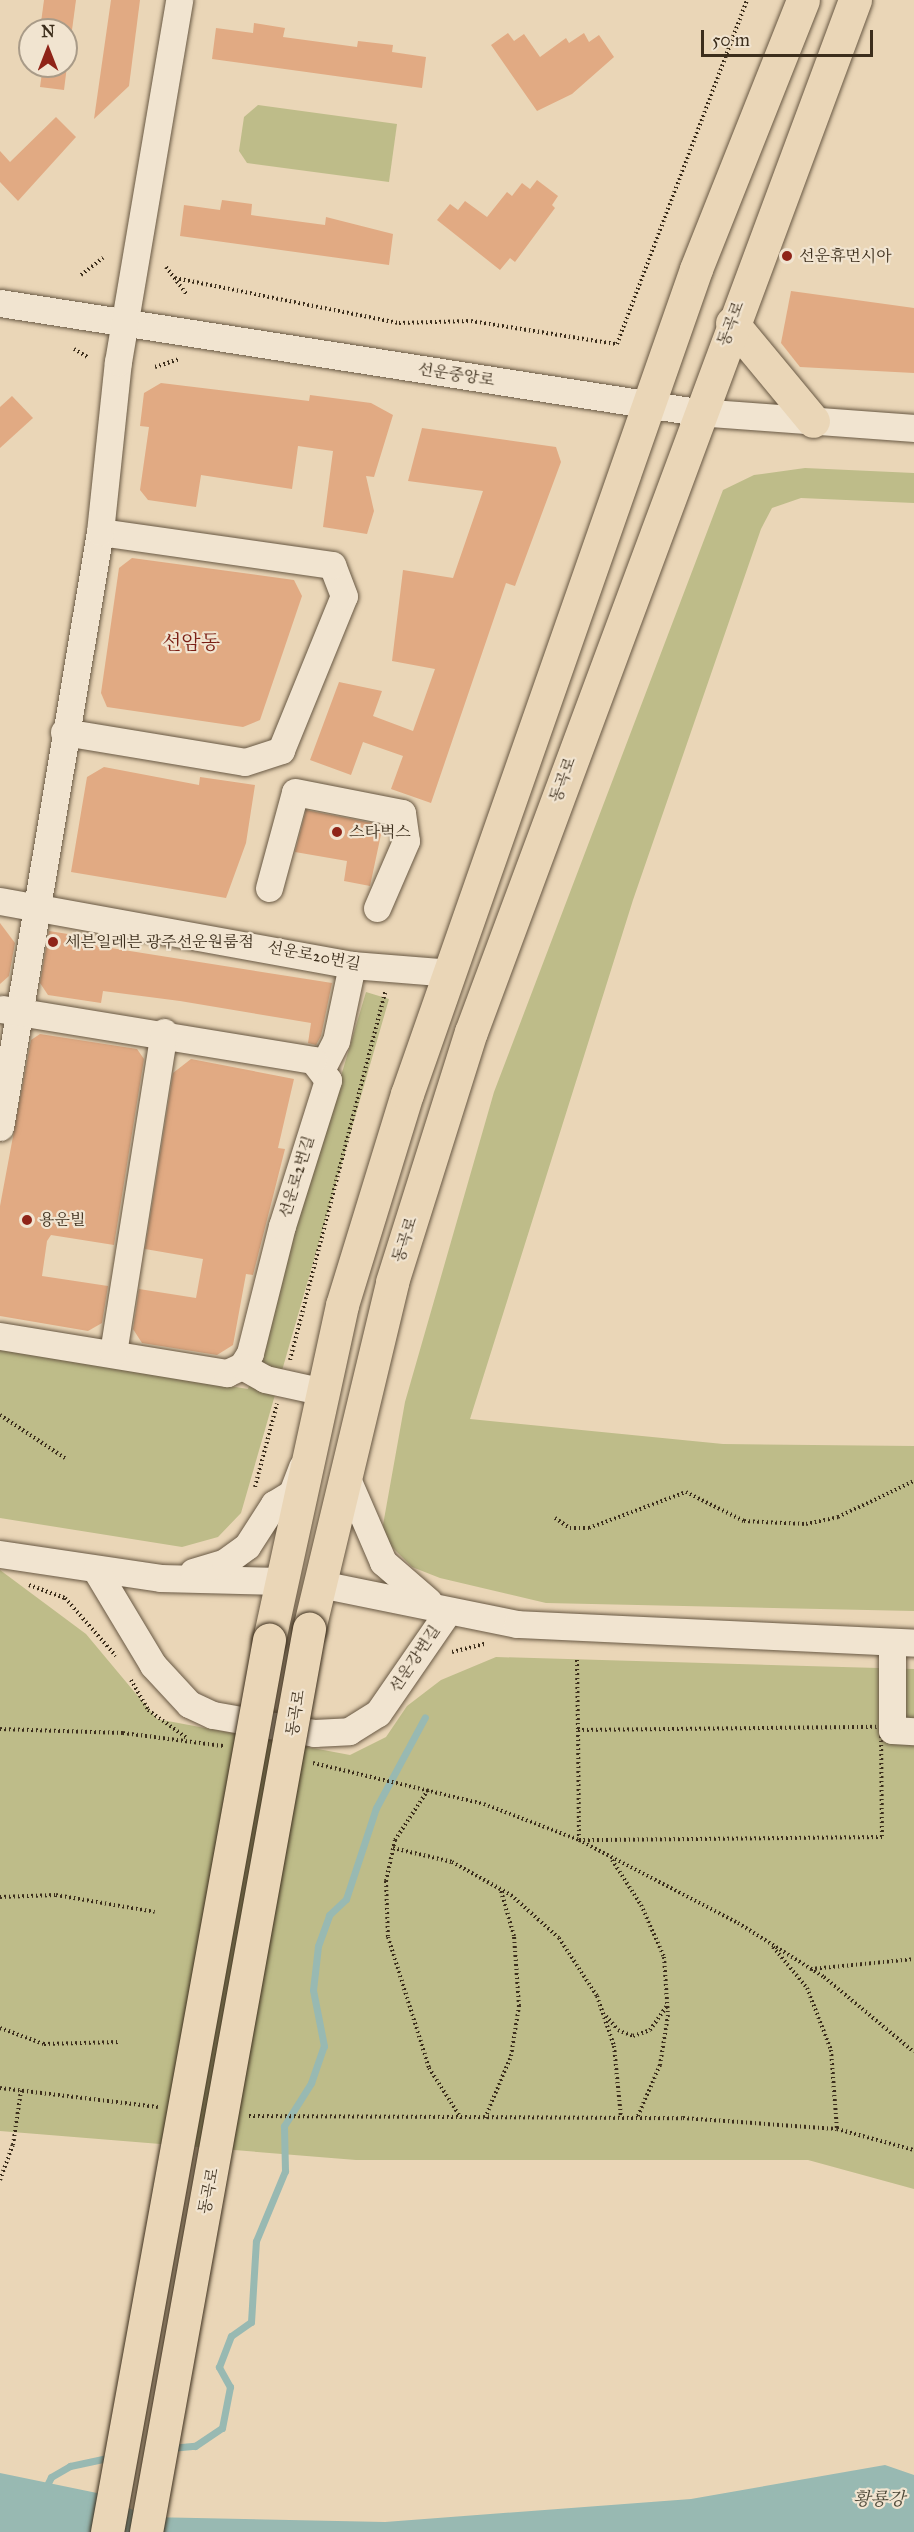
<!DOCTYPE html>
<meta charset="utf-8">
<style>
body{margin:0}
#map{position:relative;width:914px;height:2532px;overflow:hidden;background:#ead6b7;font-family:"IM FELL Great Primer","Noto Serif KR",serif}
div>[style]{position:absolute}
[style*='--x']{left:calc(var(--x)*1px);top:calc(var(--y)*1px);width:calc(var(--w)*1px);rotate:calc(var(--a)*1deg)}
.green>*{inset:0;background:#bebc89}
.water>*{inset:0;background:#98b9b2}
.stream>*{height:7px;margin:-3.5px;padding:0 3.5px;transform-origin:3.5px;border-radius:3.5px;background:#98b9b2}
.building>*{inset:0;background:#e1aa83}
.path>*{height:4px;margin-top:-2px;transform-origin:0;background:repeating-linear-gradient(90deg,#3c2e1c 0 1.5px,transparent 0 4.5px)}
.roads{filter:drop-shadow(0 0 2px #685843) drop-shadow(0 0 2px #685843)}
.minor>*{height:27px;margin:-13.5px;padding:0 13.5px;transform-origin:13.5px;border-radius:13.5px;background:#f1e4d0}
.major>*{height:33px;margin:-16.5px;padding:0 16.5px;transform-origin:16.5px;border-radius:16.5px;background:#ead6b7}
.bridges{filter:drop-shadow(0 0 2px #3c2e1c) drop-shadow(0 0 2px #3c2e1c)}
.major-bridge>*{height:33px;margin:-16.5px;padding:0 16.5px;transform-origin:16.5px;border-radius:16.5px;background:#ead6b7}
.dots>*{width:16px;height:16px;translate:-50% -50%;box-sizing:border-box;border:3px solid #f1e4d0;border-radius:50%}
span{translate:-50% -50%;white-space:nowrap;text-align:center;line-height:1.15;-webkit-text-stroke:4.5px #f1e4d0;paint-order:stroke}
.poi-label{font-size:16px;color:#3c2e1c}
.left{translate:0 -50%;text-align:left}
.street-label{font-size:16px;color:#3c2e1c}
.water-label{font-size:18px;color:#4e4a3a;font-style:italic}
.quarter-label{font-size:20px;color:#7a1f14}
.north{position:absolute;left:18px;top:18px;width:60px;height:60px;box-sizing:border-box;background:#f1e4d0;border:2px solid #a99b88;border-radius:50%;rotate:0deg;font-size:16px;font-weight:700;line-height:24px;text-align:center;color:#3c2e1c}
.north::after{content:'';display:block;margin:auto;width:21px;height:27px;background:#8f2418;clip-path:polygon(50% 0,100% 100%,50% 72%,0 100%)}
.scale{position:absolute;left:701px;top:30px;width:172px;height:27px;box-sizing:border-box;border:3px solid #3c2e1c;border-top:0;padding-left:8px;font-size:18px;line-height:21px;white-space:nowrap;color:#3c2e1c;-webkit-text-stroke:4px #f1e4d0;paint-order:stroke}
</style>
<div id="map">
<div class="green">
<div style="clip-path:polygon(258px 105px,397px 124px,389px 182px,247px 163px,239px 151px,244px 117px)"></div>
<div style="clip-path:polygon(805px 468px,914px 473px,914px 503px,801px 498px,772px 508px,761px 529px,633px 900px,470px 1419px,723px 1444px,914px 1446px,914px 1611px,546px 1603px,440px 1578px,412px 1567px,386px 1541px,383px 1525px,405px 1402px,494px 1092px,723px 490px,754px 475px)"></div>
<div style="clip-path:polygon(366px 992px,389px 999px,241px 1513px,218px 1537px,182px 1547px,0 1518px,0 1349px,248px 1389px)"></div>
<div style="clip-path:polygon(0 1570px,86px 1634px,157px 1719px,350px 1755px,386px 1737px,407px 1706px,441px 1680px,496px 1657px,914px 1669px,914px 2189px,808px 2160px,356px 2160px,0 2131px)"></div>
</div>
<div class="water">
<div style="clip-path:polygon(885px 2465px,914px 2475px,914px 2532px,0 2532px,0 2473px,97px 2493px,148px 2517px,385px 2522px,691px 2499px)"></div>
</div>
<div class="stream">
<div style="--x:170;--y:2448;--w:25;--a:-5"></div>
<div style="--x:195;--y:2446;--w:32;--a:-34"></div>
<div style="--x:222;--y:2428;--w:42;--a:-79"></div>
<div style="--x:230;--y:2387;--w:23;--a:-119"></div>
<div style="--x:219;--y:2367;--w:33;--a:-69"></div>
<div style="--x:231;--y:2336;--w:24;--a:-35"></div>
<div style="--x:251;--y:2322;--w:81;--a:-86.5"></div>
<div style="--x:256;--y:2241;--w:76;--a:-67.5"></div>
<div style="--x:285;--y:2171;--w:45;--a:-91.3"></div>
<div style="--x:284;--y:2126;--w:51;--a:-57.9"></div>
<div style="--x:311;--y:2083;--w:39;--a:-71"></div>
<div style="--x:324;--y:2046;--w:57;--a:-101.1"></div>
<div style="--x:313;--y:1990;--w:44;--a:-83.5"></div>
<div style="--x:318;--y:1946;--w:33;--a:-70"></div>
<div style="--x:329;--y:1915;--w:23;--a:-43"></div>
<div style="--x:346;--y:1899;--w:96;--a:-71.8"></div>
<div style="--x:376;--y:1808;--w:103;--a:-61.7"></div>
<div style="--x:46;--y:2487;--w:11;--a:-63"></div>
<div style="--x:51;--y:2477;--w:22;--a:-30"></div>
<div style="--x:70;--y:2466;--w:43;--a:-12.1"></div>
</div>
<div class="building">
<div style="clip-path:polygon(44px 0,76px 0,72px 30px,40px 30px)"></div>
<div style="clip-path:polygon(111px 0,140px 0,129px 86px,94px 119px)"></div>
<div style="clip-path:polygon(254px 23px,285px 28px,283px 37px,357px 47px,358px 41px,393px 45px,392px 52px,426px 57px,422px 88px,212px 59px,216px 28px,253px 33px)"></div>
<div style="clip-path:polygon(508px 33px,514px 41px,524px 34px,540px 57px,566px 38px,569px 43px,584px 33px,589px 42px,599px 35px,614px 57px,572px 94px,537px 111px,491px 45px)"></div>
<div style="clip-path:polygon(43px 66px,67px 66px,64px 90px,40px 87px)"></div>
<div style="clip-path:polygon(56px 117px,76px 137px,18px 201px,0 182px,0 151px,10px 162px)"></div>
<div style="clip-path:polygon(537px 180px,558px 196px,552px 205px,555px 208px,515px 262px,510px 258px,500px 270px,437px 220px,450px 204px,458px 210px,465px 201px,487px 217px,507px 192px,512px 196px,522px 183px,530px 189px)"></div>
<div style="clip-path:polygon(222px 200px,252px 204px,251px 215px,325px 225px,326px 217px,393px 234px,389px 265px,180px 236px,184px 205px,220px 210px)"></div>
<div style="clip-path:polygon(791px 291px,914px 308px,914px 373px,800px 367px,781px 343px)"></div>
<div style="clip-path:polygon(161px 383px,309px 401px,310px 395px,371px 403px,393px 415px,374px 477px,366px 476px,374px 511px,367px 534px,323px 527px,333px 451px,298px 446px,292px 489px,201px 475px,196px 507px,148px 500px,140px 490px,149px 427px,140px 426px,144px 393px)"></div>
<div style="clip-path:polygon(12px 396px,33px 418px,0 448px,0 407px)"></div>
<div style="clip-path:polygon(422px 428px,556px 447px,561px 462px,515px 586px,506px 583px,431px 803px,391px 789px,403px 756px,363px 742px,351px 775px,310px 760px,339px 682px,382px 691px,373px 716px,413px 731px,435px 669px,392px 661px,403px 570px,453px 578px,483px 491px,408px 481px)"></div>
<div style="clip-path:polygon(132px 558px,294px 580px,302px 596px,260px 720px,243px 727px,107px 707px,101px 693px,119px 568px)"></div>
<div style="clip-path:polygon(104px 767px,199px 785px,200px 777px,255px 785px,246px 843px,226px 898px,71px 872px,87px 777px)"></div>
<div style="clip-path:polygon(306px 810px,383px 825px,370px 886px,344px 881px,347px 861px,295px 852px)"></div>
<div style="clip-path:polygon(0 923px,15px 943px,9px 976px,0 984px)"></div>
<div style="clip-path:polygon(49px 931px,93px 938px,92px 945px,332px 983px,321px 1036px,316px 1045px,308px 1043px,311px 1023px,180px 1001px,103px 991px,101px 1003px,48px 995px,40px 983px)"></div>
<div style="clip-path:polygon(40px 1034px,137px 1049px,144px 1059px,114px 1245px,51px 1235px,47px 1241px,42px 1276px,108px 1286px,102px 1323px,88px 1331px,0 1316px,0 1206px,31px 1040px)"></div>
<div style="clip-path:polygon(191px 1059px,294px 1079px,278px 1148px,285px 1149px,253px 1275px,246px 1274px,233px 1345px,217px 1355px,142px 1343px,133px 1329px,139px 1289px,196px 1298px,203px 1259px,145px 1249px,173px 1073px)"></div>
</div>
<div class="path">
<div style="--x:166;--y:267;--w:34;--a:53"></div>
<div style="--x:81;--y:275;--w:28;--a:-38"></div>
<div style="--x:175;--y:278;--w:228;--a:11.4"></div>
<div style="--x:399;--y:323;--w:72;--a:-1.6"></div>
<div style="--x:471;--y:321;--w:148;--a:9"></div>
<div style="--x:617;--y:344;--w:368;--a:-69.3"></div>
<div style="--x:74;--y:349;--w:17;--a:31"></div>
<div style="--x:155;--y:367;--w:25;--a:-18"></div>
<div style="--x:290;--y:1360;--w:380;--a:-75.5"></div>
<div style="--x:0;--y:1415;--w:78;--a:33.5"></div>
<div style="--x:255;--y:1487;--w:86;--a:-75.2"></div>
<div style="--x:555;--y:1518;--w:18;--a:34"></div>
<div style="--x:570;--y:1528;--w:19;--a:0"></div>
<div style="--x:589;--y:1528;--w:103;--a:-20.4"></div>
<div style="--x:686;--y:1492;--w:65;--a:26.6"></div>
<div style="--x:744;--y:1521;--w:62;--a:2.8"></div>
<div style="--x:806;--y:1524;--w:33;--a:-12"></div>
<div style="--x:838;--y:1517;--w:84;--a:-25.3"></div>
<div style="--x:29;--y:1585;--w:38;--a:20"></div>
<div style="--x:65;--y:1598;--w:77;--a:48.7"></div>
<div style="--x:452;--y:1652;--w:34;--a:-14"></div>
<div style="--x:577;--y:1660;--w:70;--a:89.2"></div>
<div style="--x:131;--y:1680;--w:34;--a:60"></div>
<div style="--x:148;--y:1710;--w:48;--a:35.7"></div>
<div style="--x:881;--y:1727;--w:110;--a:89.5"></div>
<div style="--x:882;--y:1837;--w:303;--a:179.4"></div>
<div style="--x:579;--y:1840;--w:110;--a:-90.5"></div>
<div style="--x:578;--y:1730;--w:303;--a:-0.6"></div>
<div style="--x:0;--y:1729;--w:123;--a:1.9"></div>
<div style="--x:123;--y:1733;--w:101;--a:7.4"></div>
<div style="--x:313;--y:1763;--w:176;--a:13.5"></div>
<div style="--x:484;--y:1804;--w:102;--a:20.8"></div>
<div style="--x:579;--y:1840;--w:179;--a:27.6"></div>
<div style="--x:738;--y:1923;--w:102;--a:32.1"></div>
<div style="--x:824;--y:1977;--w:117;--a:39.8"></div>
<div style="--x:428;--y:1790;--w:60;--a:123.4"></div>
<div style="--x:395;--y:1840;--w:42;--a:102.4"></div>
<div style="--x:386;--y:1881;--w:56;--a:88"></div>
<div style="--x:388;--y:1937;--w:137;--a:72.6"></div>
<div style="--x:429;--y:2068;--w:59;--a:57.4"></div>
<div style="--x:393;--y:1848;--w:61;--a:13.3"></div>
<div style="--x:452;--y:1862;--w:68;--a:29.2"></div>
<div style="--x:511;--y:1895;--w:64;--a:41.9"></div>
<div style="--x:559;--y:1938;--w:69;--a:56.8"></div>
<div style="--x:597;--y:1996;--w:53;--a:71.2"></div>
<div style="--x:614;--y:2046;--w:72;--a:84.4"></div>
<div style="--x:612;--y:1860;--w:54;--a:57.2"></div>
<div style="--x:641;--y:1905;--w:57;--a:66.1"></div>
<div style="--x:664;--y:1957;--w:58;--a:86.1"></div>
<div style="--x:668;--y:2015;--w:51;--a:99.1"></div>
<div style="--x:660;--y:2065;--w:58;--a:113.5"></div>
<div style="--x:0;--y:1897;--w:56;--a:-2"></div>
<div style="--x:56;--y:1895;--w:100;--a:9.7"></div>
<div style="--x:773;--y:1947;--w:53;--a:50.3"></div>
<div style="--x:807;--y:1988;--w:66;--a:68.8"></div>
<div style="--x:831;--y:2050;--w:79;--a:85.7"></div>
<div style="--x:811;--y:1969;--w:103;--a:-5.5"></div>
<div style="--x:606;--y:2016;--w:18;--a:49"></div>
<div style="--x:618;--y:2030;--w:16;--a:22"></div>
<div style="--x:633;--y:2036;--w:18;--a:-19"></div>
<div style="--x:650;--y:2030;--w:29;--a:-55"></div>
<div style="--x:0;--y:2028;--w:47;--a:20"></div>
<div style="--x:44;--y:2044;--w:76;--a:-1.5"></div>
<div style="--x:0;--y:2088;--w:159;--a:6.9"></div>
<div style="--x:249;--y:2116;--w:434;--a:0.3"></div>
<div style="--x:683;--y:2118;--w:154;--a:4.1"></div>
<div style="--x:837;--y:2129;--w:80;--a:15.3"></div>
<div style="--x:485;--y:2118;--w:67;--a:-67.2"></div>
<div style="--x:511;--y:2056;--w:51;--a:-80.9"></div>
<div style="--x:519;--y:2006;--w:70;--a:-94.1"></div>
<div style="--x:514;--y:1936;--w:47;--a:-106.1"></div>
<div style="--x:0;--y:2180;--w:37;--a:-70"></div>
<div style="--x:13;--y:2145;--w:55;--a:-81.6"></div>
</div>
<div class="roads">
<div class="minor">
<div style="--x:0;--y:303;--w:705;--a:8.89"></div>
<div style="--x:697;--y:412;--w:218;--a:4.2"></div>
<div style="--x:64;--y:732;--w:183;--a:9.4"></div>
<div style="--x:245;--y:762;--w:38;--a:-18"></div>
<div style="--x:281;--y:750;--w:166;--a:-67.8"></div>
<div style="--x:344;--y:596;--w:33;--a:-111"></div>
<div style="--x:332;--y:565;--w:234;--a:-171.9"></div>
<div style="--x:269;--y:888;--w:99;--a:-74.8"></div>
<div style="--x:295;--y:792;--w:109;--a:11.1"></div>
<div style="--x:402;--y:813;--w:28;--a:82"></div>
<div style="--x:406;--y:841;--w:73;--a:113.4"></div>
<div style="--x:0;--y:901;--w:358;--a:10.3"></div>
<div style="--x:352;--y:965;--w:100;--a:4.6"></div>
<div style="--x:322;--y:1068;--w:30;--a:-63"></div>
<div style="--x:336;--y:1041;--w:78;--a:-78.1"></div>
<div style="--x:0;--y:1127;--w:603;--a:-80.46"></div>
<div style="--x:100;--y:532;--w:171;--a:-84"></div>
<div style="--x:118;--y:362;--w:367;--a:-80.4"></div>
<div style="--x:0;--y:1336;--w:230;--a:9.3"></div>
<div style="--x:227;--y:1373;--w:17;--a:-25"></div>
<div style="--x:242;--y:1366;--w:15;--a:-58"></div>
<div style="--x:250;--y:1353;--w:131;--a:-75.9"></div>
<div style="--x:282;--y:1226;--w:153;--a:-72.5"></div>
<div style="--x:328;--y:1080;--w:25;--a:-127"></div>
<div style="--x:313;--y:1060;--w:315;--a:-170.7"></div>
<div style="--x:113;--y:1353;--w:325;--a:-81"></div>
<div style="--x:242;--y:1366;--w:26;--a:29"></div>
<div style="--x:265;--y:1379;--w:60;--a:12.4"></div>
<div style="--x:345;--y:1474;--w:96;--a:66.6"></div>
<div style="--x:383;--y:1562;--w:60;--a:40.9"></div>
<div style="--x:0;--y:1554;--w:162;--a:8.5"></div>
<div style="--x:160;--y:1578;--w:120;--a:1.4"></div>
<div style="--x:96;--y:1570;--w:111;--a:59"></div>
<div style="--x:153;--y:1665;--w:53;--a:47.3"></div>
<div style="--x:189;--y:1704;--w:26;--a:25"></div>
<div style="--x:213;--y:1715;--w:103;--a:10.1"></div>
<div style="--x:314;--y:1733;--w:35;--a:-3"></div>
<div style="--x:349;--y:1731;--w:34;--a:-32"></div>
<div style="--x:378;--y:1713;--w:121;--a:-55.4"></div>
<div style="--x:193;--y:1572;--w:34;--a:-17"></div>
<div style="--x:225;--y:1562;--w:27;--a:-36"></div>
<div style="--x:247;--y:1546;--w:50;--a:-57.3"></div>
<div style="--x:274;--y:1504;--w:21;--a:-31"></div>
<div style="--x:292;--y:1493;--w:28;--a:-69"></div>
<div style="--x:320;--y:1584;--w:201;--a:11.5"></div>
<div style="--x:517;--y:1624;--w:397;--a:2.7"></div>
<div style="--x:892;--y:1643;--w:87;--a:90"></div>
<div style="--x:892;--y:1730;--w:22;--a:3"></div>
</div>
<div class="major">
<div style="--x:732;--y:323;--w:127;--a:50.4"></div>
<div style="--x:309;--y:1629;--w:357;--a:-76.5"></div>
<div style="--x:392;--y:1282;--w:262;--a:-72.5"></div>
<div style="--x:471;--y:1032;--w:1101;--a:-69.59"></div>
<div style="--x:269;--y:1640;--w:343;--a:-77.7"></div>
<div style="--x:342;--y:1305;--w:221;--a:-72.9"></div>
<div style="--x:407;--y:1094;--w:874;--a:-70.69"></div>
<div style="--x:696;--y:269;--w:289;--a:-68.3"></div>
</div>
</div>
<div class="bridges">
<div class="major-bridge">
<div style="--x:107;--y:2532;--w:907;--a:-79.71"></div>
<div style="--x:146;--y:2532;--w:918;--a:-79.77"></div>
</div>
</div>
<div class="dots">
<div style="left:787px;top:256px;background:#8f2418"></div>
<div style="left:337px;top:832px;background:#8f2418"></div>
<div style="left:53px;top:942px;background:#8f2418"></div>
<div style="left:27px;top:1220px;background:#8f2418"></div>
</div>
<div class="poi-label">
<span class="left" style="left:799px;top:256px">선운휴먼시아</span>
<span class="left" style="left:349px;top:832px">스타벅스</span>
<span class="left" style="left:65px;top:942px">세븐일레븐 광주선운원룸점</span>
<span class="left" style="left:39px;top:1220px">용운빌</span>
</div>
<div class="street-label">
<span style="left:731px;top:324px;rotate:-69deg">동곡로</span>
<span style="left:456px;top:375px;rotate:9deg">선운중앙로</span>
<span style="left:563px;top:780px;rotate:-70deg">동곡로</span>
<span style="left:314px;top:956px;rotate:11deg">선운로20번길</span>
<span style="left:297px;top:1177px;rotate:-73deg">선운로2번길</span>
<span style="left:405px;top:1240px;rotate:-72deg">동곡로</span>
<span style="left:415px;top:1659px;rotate:-56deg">선운강변길</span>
<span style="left:296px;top:1713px;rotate:-81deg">동곡로</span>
<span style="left:209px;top:2191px;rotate:-79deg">동곡로</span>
</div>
<div class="water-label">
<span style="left:879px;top:2499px">황룡강</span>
</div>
<div class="quarter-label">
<span style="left:191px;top:642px">선암동</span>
</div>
<div class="north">N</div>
<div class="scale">50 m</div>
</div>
